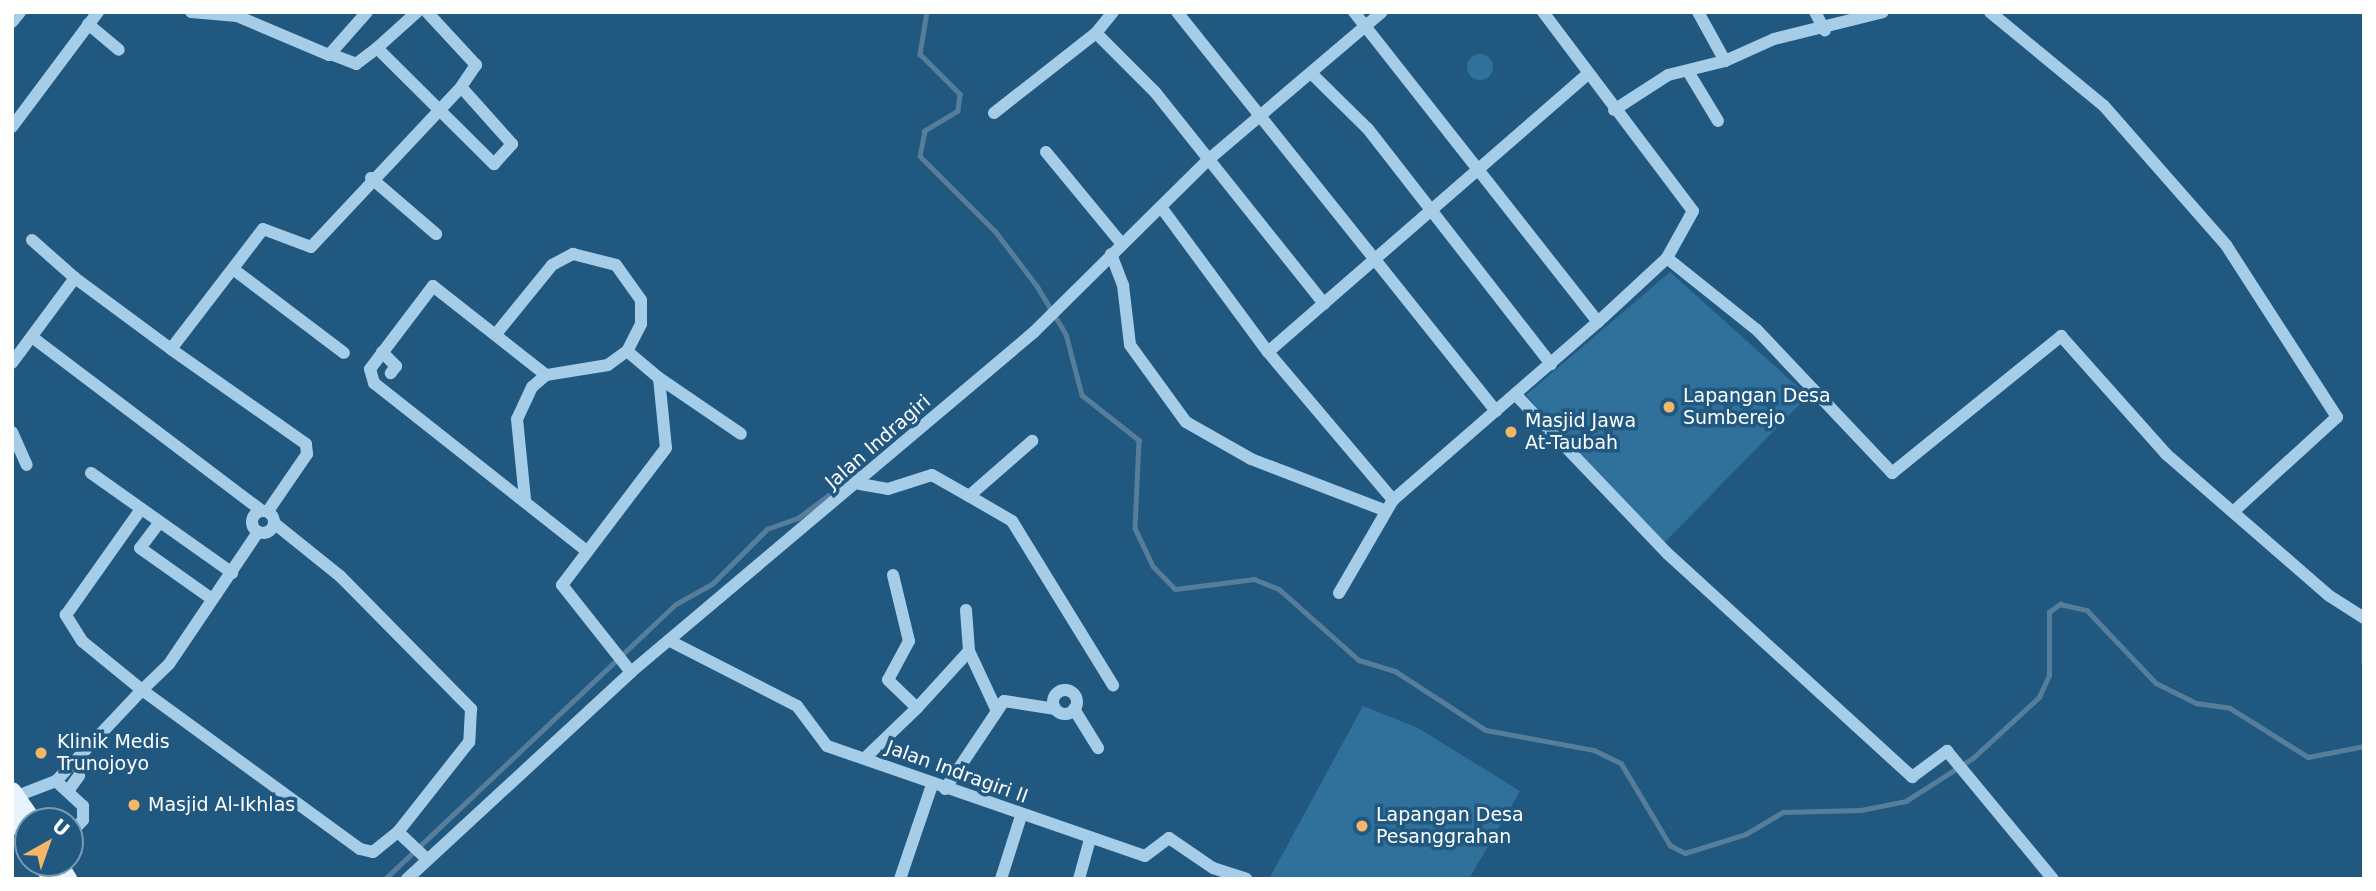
<!DOCTYPE html>
<style>
body{margin:0}
#map{position:relative;width:2376px;height:891px;overflow:hidden;background:#215880;font-family:"DejaVu Sans",sans-serif}
div>[style]{position:absolute}
[style*='--x']{left:calc(var(--x)*1px);top:calc(var(--y)*1px);width:calc(var(--w)*1px);rotate:calc(var(--a)*1deg)}
.green>*{inset:0;background:#30719c}
.round{border-radius:50%}
.stream>*{height:4.5px;margin:-2.25px;padding:0 2.25px;transform-origin:2.25px;border-radius:2.25px;background:#567e9a}
.minor>*{height:12px;margin:-6px;padding:0 6px;transform-origin:6px;border-radius:6px;background:#a6cde8}
.minor>.ring{margin:-6px;padding:0;box-sizing:content-box;background:none;border:12px solid #a6cde8;border-radius:50%}
.major>*{height:18px;margin:-9px;padding:0 9px;transform-origin:9px;border-radius:9px;background:#e8f4fd}
.dots>*{width:19px;height:19px;translate:-50% -50%;box-sizing:border-box;border:4px solid #215880;border-radius:50%}
span{translate:-50% -50%;white-space:nowrap;text-align:center;line-height:1.15;-webkit-text-stroke:7px #215880;paint-order:stroke}
.poi-label{font-size:19px;color:#fff}
.left{translate:0 -50%;text-align:left}
.street-label{font-size:19px;color:#fff}
.frame{position:absolute;inset:0;border:14px solid #fff;pointer-events:none}
.north{position:absolute;left:14px;top:807px;width:70px;height:70px;box-sizing:border-box;background:#215880;border:2px solid #7a9bb3;border-radius:50%;rotate:40deg;font-size:19px;font-weight:700;line-height:28px;text-align:center;color:#fff}
.north::after{content:'';display:block;margin:auto;width:24px;height:32px;background:#f5b767;clip-path:polygon(50% 0,100% 100%,50% 72%,0 100%)}
</style>
<div id="map">
<div class="green">
<div class="round" style="left:1467px;top:54px;width:26px;height:26px"></div>
<div style="clip-path:polygon(1670px 272px,1808px 396px,1663px 544px,1526px 395px)"></div>
<div style="clip-path:polygon(1363px 706px,1418px 728px,1520px 791px,1469px 879px,1269px 879px)"></div>
</div>
<div class="stream">
<div style="--x:927;--y:12;--w:43;--a:99.5"></div>
<div style="--x:920;--y:54;--w:57;--a:45"></div>
<div style="--x:960;--y:94;--w:17;--a:97"></div>
<div style="--x:958;--y:111;--w:39;--a:149"></div>
<div style="--x:925;--y:131;--w:25;--a:101"></div>
<div style="--x:920;--y:156;--w:107;--a:45"></div>
<div style="--x:996;--y:232;--w:68;--a:52.8"></div>
<div style="--x:1037;--y:286;--w:56;--a:58.9"></div>
<div style="--x:1066;--y:334;--w:63;--a:75.3"></div>
<div style="--x:1082;--y:395;--w:73;--a:38.3"></div>
<div style="--x:1139;--y:440;--w:88;--a:92.6"></div>
<div style="--x:1135;--y:528;--w:42;--a:64.7"></div>
<div style="--x:1153;--y:566;--w:32;--a:46"></div>
<div style="--x:1175;--y:589;--w:80;--a:-7.2"></div>
<div style="--x:1254;--y:579;--w:27;--a:22"></div>
<div style="--x:1279;--y:589;--w:107;--a:41.6"></div>
<div style="--x:1359;--y:660;--w:38;--a:17"></div>
<div style="--x:1395;--y:671;--w:108;--a:33"></div>
<div style="--x:1486;--y:730;--w:110;--a:10.5"></div>
<div style="--x:1594;--y:750;--w:30;--a:26"></div>
<div style="--x:1621;--y:763;--w:96;--a:59.1"></div>
<div style="--x:1670;--y:845;--w:17;--a:28"></div>
<div style="--x:1685;--y:853;--w:64;--a:-17.3"></div>
<div style="--x:1746;--y:834;--w:43;--a:-30.7"></div>
<div style="--x:1783;--y:812;--w:78;--a:-1.5"></div>
<div style="--x:1861;--y:810;--w:46;--a:-11.3"></div>
<div style="--x:1906;--y:801;--w:80;--a:-32.7"></div>
<div style="--x:1973;--y:758;--w:90;--a:-42.7"></div>
<div style="--x:2039;--y:697;--w:23;--a:-65"></div>
<div style="--x:2049;--y:676;--w:64;--a:-90"></div>
<div style="--x:2049;--y:612;--w:14;--a:-36"></div>
<div style="--x:2060;--y:604;--w:28;--a:13"></div>
<div style="--x:2087;--y:610;--w:100;--a:46.6"></div>
<div style="--x:2156;--y:683;--w:45;--a:26.6"></div>
<div style="--x:2196;--y:703;--w:34;--a:8"></div>
<div style="--x:2230;--y:708;--w:92;--a:32.1"></div>
<div style="--x:2308;--y:757;--w:57;--a:-11.1"></div>
<div style="--x:2364;--y:626;--w:36;--a:90"></div>
<div style="--x:385;--y:879;--w:400;--a:-43.4"></div>
<div style="--x:676;--y:604;--w:41;--a:-29.1"></div>
<div style="--x:712;--y:584;--w:78;--a:-45"></div>
<div style="--x:767;--y:529;--w:33;--a:-20"></div>
<div style="--x:798;--y:518;--w:75;--a:-36.9"></div>
</div>
<div class="minor">
<div style="--x:191;--y:12;--w:46;--a:5"></div>
<div style="--x:237;--y:16;--w:100;--a:23"></div>
<div style="--x:329;--y:55;--w:57;--a:-48.5"></div>
<div style="--x:417;--y:12;--w:54;--a:138"></div>
<div style="--x:377;--y:48;--w:165;--a:44.8"></div>
<div style="--x:494;--y:164;--w:27;--a:-48"></div>
<div style="--x:512;--y:144;--w:76;--a:-131.8"></div>
<div style="--x:461;--y:87;--w:27;--a:-56"></div>
<div style="--x:476;--y:65;--w:72;--a:-132.8"></div>
<div style="--x:1113;--y:12;--w:27;--a:129"></div>
<div style="--x:1096;--y:33;--w:83;--a:45"></div>
<div style="--x:1155;--y:92;--w:271;--a:51.4"></div>
<div style="--x:1177;--y:12;--w:511;--a:51.36"></div>
<div style="--x:1543;--y:12;--w:249;--a:53"></div>
<div style="--x:1693;--y:211;--w:54;--a:119"></div>
<div style="--x:1667;--y:258;--w:94;--a:137.2"></div>
<div style="--x:1815;--y:12;--w:21;--a:62"></div>
<div style="--x:1990;--y:12;--w:148;--a:39.5"></div>
<div style="--x:2104;--y:106;--w:185;--a:48.7"></div>
<div style="--x:2226;--y:245;--w:205;--a:57.2"></div>
<div style="--x:2337;--y:417;--w:141;--a:137.6"></div>
<div style="--x:12;--y:22;--w:13;--a:-51"></div>
<div style="--x:88;--y:24;--w:40;--a:40"></div>
<div style="--x:333;--y:55;--w:25;--a:21"></div>
<div style="--x:356;--y:64;--w:26;--a:-37"></div>
<div style="--x:1725;--y:61;--w:54;--a:-24.2"></div>
<div style="--x:1774;--y:39;--w:112;--a:-13.9"></div>
<div style="--x:1689;--y:73;--w:56;--a:58.9"></div>
<div style="--x:1312;--y:74;--w:78;--a:44.5"></div>
<div style="--x:1368;--y:129;--w:298;--a:52.1"></div>
<div style="--x:1614;--y:110;--w:64;--a:-32.9"></div>
<div style="--x:1668;--y:75;--w:59;--a:-13.8"></div>
<div style="--x:1725;--y:61;--w:56;--a:-118.9"></div>
<div style="--x:994;--y:113;--w:130;--a:-38.1"></div>
<div style="--x:12;--y:127;--w:144;--a:-53.2"></div>
<div style="--x:1046;--y:152;--w:118;--a:50.5"></div>
<div style="--x:371;--y:178;--w:86;--a:40.7"></div>
<div style="--x:1161;--y:207;--w:180;--a:53.6"></div>
<div style="--x:1268;--y:352;--w:194;--a:49.8"></div>
<div style="--x:32;--y:240;--w:57;--a:41.5"></div>
<div style="--x:1111;--y:254;--w:33;--a:69"></div>
<div style="--x:1123;--y:285;--w:60;--a:83.3"></div>
<div style="--x:1130;--y:345;--w:95;--a:54"></div>
<div style="--x:1186;--y:422;--w:75;--a:29.6"></div>
<div style="--x:1251;--y:459;--w:142;--a:21"></div>
<div style="--x:1667;--y:258;--w:115;--a:38.7"></div>
<div style="--x:1757;--y:330;--w:197;--a:46.6"></div>
<div style="--x:1892;--y:473;--w:218;--a:-39"></div>
<div style="--x:2061;--y:336;--w:158;--a:48.3"></div>
<div style="--x:2166;--y:454;--w:215;--a:41"></div>
<div style="--x:2328;--y:595;--w:43;--a:32.6"></div>
<div style="--x:233;--y:269;--w:139;--a:37.1"></div>
<div style="--x:496;--y:334;--w:89;--a:-50.9"></div>
<div style="--x:552;--y:265;--w:24;--a:-28"></div>
<div style="--x:573;--y:254;--w:44;--a:14.3"></div>
<div style="--x:616;--y:265;--w:43;--a:54.5"></div>
<div style="--x:641;--y:300;--w:24;--a:90"></div>
<div style="--x:641;--y:324;--w:30;--a:117"></div>
<div style="--x:627;--y:351;--w:24;--a:144"></div>
<div style="--x:608;--y:365;--w:63;--a:170.8"></div>
<div style="--x:546;--y:375;--w:18;--a:139"></div>
<div style="--x:532;--y:387;--w:35;--a:115"></div>
<div style="--x:517;--y:419;--w:80;--a:84.3"></div>
<div style="--x:32;--y:337;--w:287;--a:37.1"></div>
<div style="--x:627;--y:351;--w:42;--a:40.2"></div>
<div style="--x:659;--y:378;--w:70;--a:84.3"></div>
<div style="--x:666;--y:448;--w:172;--a:127.2"></div>
<div style="--x:562;--y:585;--w:111;--a:51.6"></div>
<div style="--x:382;--y:352;--w:20;--a:45"></div>
<div style="--x:396;--y:366;--w:9;--a:126"></div>
<div style="--x:1268;--y:352;--w:422;--a:-41"></div>
<div style="--x:12;--y:363;--w:106;--a:-53.5"></div>
<div style="--x:75;--y:278;--w:119;--a:36.5"></div>
<div style="--x:546;--y:375;--w:144;--a:-141.8"></div>
<div style="--x:433;--y:286;--w:104;--a:127.2"></div>
<div style="--x:370;--y:369;--w:15;--a:74"></div>
<div style="--x:374;--y:383;--w:268;--a:38.3"></div>
<div style="--x:659;--y:378;--w:99;--a:34.3"></div>
<div style="--x:1516;--y:395;--w:220;--a:46.3"></div>
<div style="--x:1668;--y:554;--w:331;--a:42.4"></div>
<div style="--x:1912;--y:777;--w:44;--a:-36.6"></div>
<div style="--x:1947;--y:751;--w:166;--a:50.4"></div>
<div style="--x:12;--y:432;--w:36;--a:66"></div>
<div style="--x:91;--y:473;--w:173;--a:35.3"></div>
<div style="--x:860;--y:484;--w:28;--a:10"></div>
<div style="--x:888;--y:489;--w:46;--a:-17.7"></div>
<div style="--x:932;--y:475;--w:43;--a:29.6"></div>
<div style="--x:969;--y:496;--w:84;--a:-41.1"></div>
<div style="--x:969;--y:496;--w:50;--a:30.2"></div>
<div style="--x:1012;--y:521;--w:193;--a:58.4"></div>
<div class="ring" style="left:252px;top:511px;width:10px;height:10px"></div>
<div style="--x:268;--y:511;--w:69;--a:-55.6"></div>
<div style="--x:307;--y:454;--w:10;--a:-96"></div>
<div style="--x:306;--y:444;--w:165;--a:-144.9"></div>
<div style="--x:171;--y:349;--w:151;--a:-52.5"></div>
<div style="--x:263;--y:229;--w:51;--a:20.6"></div>
<div style="--x:311;--y:247;--w:219;--a:-46.8"></div>
<div style="--x:159;--y:523;--w:31;--a:127"></div>
<div style="--x:140;--y:548;--w:88;--a:35.3"></div>
<div style="--x:274;--y:523;--w:85;--a:38.8"></div>
<div style="--x:340;--y:576;--w:187;--a:45.4"></div>
<div style="--x:471;--y:709;--w:33;--a:93"></div>
<div style="--x:469;--y:742;--w:115;--a:128.3"></div>
<div style="--x:398;--y:832;--w:40;--a:43"></div>
<div style="--x:258;--y:532;--w:159;--a:124"></div>
<div style="--x:169;--y:664;--w:37;--a:136"></div>
<div style="--x:142;--y:690;--w:270;--a:36.1"></div>
<div style="--x:360;--y:849;--w:13;--a:13"></div>
<div style="--x:373;--y:852;--w:32;--a:-39"></div>
<div style="--x:893;--y:575;--w:68;--a:76.4"></div>
<div style="--x:909;--y:641;--w:44;--a:118.3"></div>
<div style="--x:888;--y:680;--w:40;--a:44"></div>
<div style="--x:917;--y:708;--w:77;--a:-47.6"></div>
<div style="--x:1339;--y:593;--w:108;--a:-59.9"></div>
<div style="--x:1393;--y:500;--w:271;--a:-41"></div>
<div style="--x:1598;--y:322;--w:395;--a:-128.2"></div>
<div style="--x:966;--y:610;--w:41;--a:85.8"></div>
<div style="--x:969;--y:651;--w:64;--a:65"></div>
<div style="--x:670;--y:641;--w:143;--a:27.1"></div>
<div style="--x:797;--y:706;--w:50;--a:53.1"></div>
<div style="--x:827;--y:746;--w:336;--a:19.1"></div>
<div style="--x:1145;--y:856;--w:30;--a:-37"></div>
<div style="--x:1169;--y:838;--w:53;--a:34.3"></div>
<div style="--x:1213;--y:868;--w:35;--a:18"></div>
<div class="ring" style="left:1053px;top:690px;width:12px;height:12px"></div>
<div style="--x:1074;--y:709;--w:46;--a:58.4"></div>
<div style="--x:865;--y:758;--w:72;--a:-43.9"></div>
<div style="--x:56;--y:781;--w:37;--a:43"></div>
<div style="--x:83;--y:806;--w:14;--a:90"></div>
<div style="--x:83;--y:820;--w:19;--a:133"></div>
<div style="--x:945;--y:789;--w:106;--a:-56.2"></div>
<div style="--x:1004;--y:701;--w:52;--a:8.9"></div>
<div style="--x:68;--y:791;--w:19;--a:-54"></div>
<div style="--x:17;--y:796;--w:42;--a:-21"></div>
<div style="--x:56;--y:781;--w:125;--a:-46.6"></div>
<div style="--x:142;--y:690;--w:77;--a:-140.8"></div>
<div style="--x:82;--y:641;--w:31;--a:-122"></div>
<div style="--x:66;--y:615;--w:130;--a:-54.7"></div>
<div style="--x:407;--y:879;--w:305;--a:-42.7"></div>
<div style="--x:631;--y:672;--w:527;--a:-40.15"></div>
<div style="--x:1034;--y:332;--w:245;--a:-44.7"></div>
<div style="--x:1208;--y:160;--w:228;--a:-40.4"></div>
<div style="--x:900;--y:879;--w:99;--a:-71.2"></div>
<div style="--x:1001;--y:879;--w:66;--a:-72.4"></div>
<div style="--x:1079;--y:879;--w:41;--a:-74.6"></div>
</div>
<div class="major">
<div style="--x:12;--y:791;--w:37;--a:55"></div>
<div style="--x:12;--y:813;--w:31;--a:59"></div>
<div style="--x:42;--y:863;--w:18;--a:61"></div>
<div style="--x:58;--y:863;--w:19;--a:58"></div>
</div>
<div class="dots">
<div style="left:1669px;top:407px;background:#f5b767"></div>
<div style="left:1511px;top:432px;background:#f5b767"></div>
<div style="left:41px;top:753px;background:#f5b767"></div>
<div style="left:134px;top:805px;background:#f5b767"></div>
<div style="left:1362px;top:826px;background:#f5b767"></div>
</div>
<div class="poi-label">
<span class="left" style="left:1683px;top:407px">Lapangan Desa<br>Sumberejo</span>
<span class="left" style="left:1525px;top:432px">Masjid Jawa<br>At-Taubah</span>
<span class="left" style="left:57px;top:753px">Klinik Medis<br>Trunojoyo</span>
<span class="left" style="left:148px;top:805px">Masjid Al-Ikhlas</span>
<span class="left" style="left:1376px;top:826px">Lapangan Desa<br>Pesanggrahan</span>
</div>
<div class="street-label">
<span style="left:878px;top:442px;rotate:-41deg">Jalan Indragiri</span>
<span style="left:957px;top:772px;rotate:20deg">Jalan Indragiri II</span>
</div>
<div class="frame"></div>
<div class="north">U</div>
</div>
